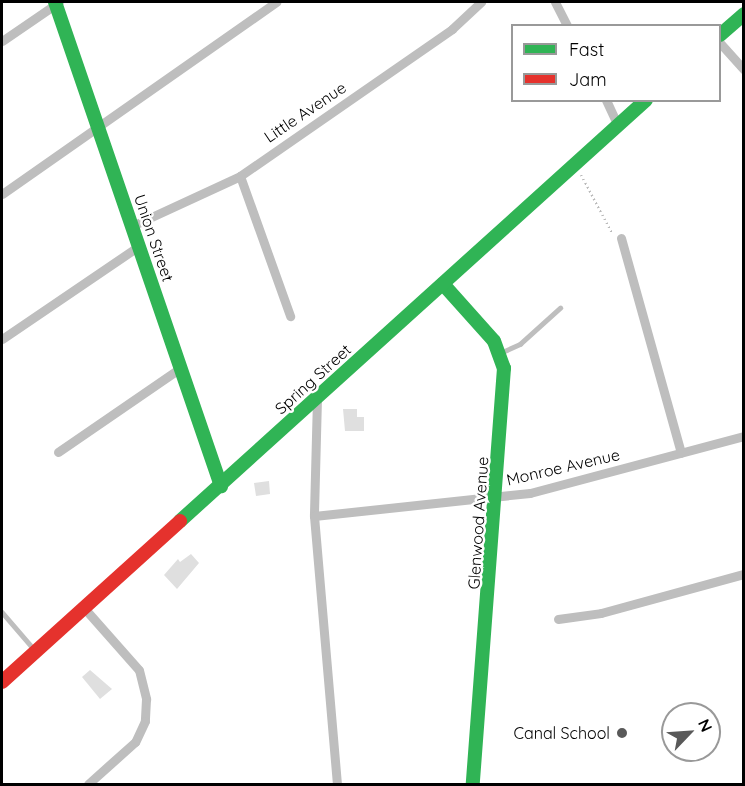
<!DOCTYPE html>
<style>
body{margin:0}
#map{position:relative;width:745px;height:786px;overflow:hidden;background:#fff;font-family:Quicksand,sans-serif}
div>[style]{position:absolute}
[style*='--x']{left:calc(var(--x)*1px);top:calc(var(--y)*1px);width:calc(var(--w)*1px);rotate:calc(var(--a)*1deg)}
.building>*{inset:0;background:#dfdfdf}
.path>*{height:2px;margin-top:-1px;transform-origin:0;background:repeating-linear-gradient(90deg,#b9b9b9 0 1.5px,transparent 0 4.5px)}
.lane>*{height:4.5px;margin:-2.25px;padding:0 2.25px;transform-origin:2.25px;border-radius:2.25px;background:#bebebe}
.street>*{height:9px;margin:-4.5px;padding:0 4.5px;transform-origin:4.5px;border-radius:4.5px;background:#bebebe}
.fast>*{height:14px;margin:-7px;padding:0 7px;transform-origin:7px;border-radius:7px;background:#30b455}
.jam>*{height:14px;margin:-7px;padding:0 7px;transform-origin:7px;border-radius:7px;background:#e5322d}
.dots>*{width:16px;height:16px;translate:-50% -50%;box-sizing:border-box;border:3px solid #fff;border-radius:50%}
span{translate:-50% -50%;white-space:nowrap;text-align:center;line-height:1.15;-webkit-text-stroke:5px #fff;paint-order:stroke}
.street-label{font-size:16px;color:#000}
.poi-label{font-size:16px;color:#000}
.right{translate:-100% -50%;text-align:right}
.frame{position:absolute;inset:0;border:3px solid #000;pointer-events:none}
.legend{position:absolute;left:511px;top:24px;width:210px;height:78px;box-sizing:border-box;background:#fff;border:2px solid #999;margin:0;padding:8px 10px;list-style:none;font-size:18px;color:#000}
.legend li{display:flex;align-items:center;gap:12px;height:30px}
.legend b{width:30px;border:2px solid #999}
.north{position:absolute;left:661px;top:702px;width:60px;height:60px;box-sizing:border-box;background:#fff;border:2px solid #999;border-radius:50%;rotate:65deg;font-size:16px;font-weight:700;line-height:24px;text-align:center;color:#000}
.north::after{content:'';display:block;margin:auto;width:21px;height:27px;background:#595959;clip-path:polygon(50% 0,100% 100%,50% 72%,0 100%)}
</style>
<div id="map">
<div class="building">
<div style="clip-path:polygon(343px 409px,357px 409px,357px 417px,364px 417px,364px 431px,345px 431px)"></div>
<div style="clip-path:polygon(269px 481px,270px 494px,256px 496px,254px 483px)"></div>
<div style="clip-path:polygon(191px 554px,199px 563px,177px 589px,164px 575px,178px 559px,180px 562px)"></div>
<div style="clip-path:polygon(90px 670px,112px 689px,100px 699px,82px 677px)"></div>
</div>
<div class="path">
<div style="--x:581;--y:175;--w:66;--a:61.9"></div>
</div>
<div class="lane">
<div style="--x:500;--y:353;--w:22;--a:-24"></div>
<div style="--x:520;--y:344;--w:54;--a:-42"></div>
<div style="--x:2;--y:612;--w:48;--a:49.3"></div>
</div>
<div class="street">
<div style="--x:555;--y:2;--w:27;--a:63"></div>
<div style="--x:2;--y:41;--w:69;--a:-34.4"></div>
<div style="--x:720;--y:43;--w:36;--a:48"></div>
<div style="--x:606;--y:100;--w:29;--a:65"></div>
<div style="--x:240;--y:176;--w:149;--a:70.3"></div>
<div style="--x:2;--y:194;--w:335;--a:-35"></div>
<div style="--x:132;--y:226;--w:119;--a:-24.8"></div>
<div style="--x:240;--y:176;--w:258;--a:-34.7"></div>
<div style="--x:452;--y:29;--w:40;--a:-43"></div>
<div style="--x:621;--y:238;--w:223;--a:74.4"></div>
<div style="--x:2;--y:339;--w:166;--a:-34.2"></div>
<div style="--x:317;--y:398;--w:118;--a:91.5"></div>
<div style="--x:314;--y:516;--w:269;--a:85.1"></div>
<div style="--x:58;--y:452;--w:148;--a:-34.5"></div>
<div style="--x:314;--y:516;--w:217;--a:-6.1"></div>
<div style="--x:530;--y:493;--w:221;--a:-14.9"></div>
<div style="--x:85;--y:609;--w:81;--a:48.5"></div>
<div style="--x:139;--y:670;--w:30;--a:76"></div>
<div style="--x:146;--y:699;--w:22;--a:93"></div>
<div style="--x:145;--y:721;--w:23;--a:115"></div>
<div style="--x:135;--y:742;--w:63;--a:138.2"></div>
<div style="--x:558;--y:619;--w:43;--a:-7.9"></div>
<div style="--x:601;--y:613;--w:148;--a:-15.3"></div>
</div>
<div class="fast">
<div style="--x:55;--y:2;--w:512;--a:71.07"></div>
<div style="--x:720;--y:35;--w:32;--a:-41"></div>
<div style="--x:443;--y:284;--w:76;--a:48.2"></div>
<div style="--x:494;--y:341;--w:29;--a:70"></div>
<div style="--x:504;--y:368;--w:417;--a:94.3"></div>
<div style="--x:180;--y:521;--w:628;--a:-42.1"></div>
</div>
<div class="jam">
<div style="--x:2;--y:682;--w:240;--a:-42.1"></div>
</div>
<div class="dots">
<div style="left:622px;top:733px;background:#595959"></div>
</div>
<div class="street-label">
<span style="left:305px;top:112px;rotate:-34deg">Little Avenue</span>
<span style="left:154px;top:238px;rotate:71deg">Union Street</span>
<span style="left:313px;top:379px;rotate:-42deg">Spring Street</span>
<span style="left:563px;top:467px;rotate:-13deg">Monroe Avenue</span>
<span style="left:478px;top:523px;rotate:-86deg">Glenwood Avenue</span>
</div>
<div class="poi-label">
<span class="right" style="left:610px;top:733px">Canal School</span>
</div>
<div class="frame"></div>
<ul class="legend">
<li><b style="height:8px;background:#30b455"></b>Fast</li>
<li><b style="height:8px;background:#e5322d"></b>Jam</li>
</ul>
<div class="north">N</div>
</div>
